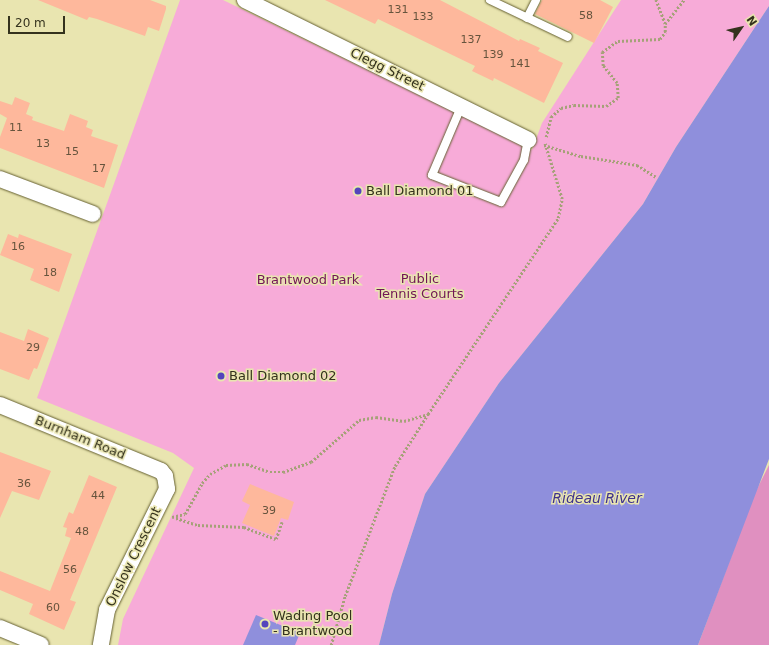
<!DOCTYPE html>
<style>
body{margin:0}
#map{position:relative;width:769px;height:645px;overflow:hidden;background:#e9e5b0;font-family:"DejaVu Sans",sans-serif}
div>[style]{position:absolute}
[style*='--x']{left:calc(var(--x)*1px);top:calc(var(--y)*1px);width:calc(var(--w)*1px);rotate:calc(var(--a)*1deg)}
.green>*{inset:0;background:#f7abd8}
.forest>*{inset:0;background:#e090c0}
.water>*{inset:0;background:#8f8fdc}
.building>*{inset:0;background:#feb89c}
.path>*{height:2.5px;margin-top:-1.25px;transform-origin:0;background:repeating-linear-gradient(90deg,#a5a178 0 2px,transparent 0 4px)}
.roads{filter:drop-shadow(0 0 1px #656031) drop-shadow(0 0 1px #656031)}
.service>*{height:8px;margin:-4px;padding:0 4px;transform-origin:4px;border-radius:4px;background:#fff}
.minor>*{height:16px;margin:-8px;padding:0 8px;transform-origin:8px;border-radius:8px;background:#fff}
.dots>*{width:11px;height:11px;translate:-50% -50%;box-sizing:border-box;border:2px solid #e9e5b0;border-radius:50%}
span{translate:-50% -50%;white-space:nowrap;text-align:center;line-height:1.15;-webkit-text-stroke:3px #e9e5b0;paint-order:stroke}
.number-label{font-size:11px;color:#66543d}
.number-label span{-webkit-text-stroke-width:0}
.street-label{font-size:13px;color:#34321d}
.poi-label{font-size:13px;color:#34321d}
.left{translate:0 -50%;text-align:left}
.park-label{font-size:13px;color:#721556}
.water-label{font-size:14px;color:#3d318b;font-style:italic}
.north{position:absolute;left:721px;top:8px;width:40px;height:40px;-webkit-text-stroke:3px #e9e5b0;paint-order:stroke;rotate:56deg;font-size:11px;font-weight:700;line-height:16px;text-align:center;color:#34321d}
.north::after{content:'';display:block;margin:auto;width:14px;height:18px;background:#34321d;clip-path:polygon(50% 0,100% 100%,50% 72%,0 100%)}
.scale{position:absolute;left:8px;top:16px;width:57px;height:18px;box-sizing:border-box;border:2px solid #34321d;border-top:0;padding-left:5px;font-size:12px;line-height:14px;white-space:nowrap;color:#34321d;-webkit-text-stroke:3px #e9e5b0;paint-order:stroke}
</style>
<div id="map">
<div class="green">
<div style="clip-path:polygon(180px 0,223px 0,532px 150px,542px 123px,621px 0,769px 0,769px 6px,676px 147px,643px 204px,499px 383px,425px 494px,392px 594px,379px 645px,118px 645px,123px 619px,194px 468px,173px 453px,37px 398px)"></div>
</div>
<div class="forest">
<div style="clip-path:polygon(769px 465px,769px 645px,698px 645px,755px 493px)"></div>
</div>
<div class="water">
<div style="clip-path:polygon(769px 6px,769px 459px,698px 645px,379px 645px,392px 594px,425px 494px,499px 383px,643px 204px,676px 147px)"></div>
<div style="clip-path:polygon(256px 615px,300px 633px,295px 645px,243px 645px)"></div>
</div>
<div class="building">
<div style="clip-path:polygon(38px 0,150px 0,166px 6px,166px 9px,159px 31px,148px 27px,145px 36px,97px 19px,89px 17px,87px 20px)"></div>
<div style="clip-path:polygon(325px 0,440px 0,519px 41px,520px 39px,540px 48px,538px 51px,563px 63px,544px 103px,494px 78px,493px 81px,472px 71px,475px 66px,378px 19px,375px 24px)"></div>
<div style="clip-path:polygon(542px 0,600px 0,613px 7px,594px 43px,535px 14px)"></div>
<div style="clip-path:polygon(15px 97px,30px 103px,26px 114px,33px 117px,32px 120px,64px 131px,70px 114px,88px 121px,86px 127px,93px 130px,91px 136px,118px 145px,104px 188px,0 148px,0 137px,7px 118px,0 114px,0 101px,12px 105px)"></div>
<div style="clip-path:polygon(8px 234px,18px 238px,19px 234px,72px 254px,59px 292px,30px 280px,34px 269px,0 255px)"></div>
<div style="clip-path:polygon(28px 329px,49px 338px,37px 369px,34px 368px,29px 380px,0 369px,0 332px,24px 341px)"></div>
<div style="clip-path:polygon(0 452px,51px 471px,39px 500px,12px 491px,0 518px)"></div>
<div style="clip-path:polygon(89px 475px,117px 487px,70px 600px,76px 602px,64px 630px,29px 614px,33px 604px,0 590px,0 571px,50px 591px,71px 538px,65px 536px,67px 528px,63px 527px,69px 512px,73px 514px)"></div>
<div style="clip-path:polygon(250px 484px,294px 502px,288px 520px,281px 518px,274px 536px,242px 523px,250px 505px,242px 501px)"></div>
</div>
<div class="path">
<div style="--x:665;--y:24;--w:31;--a:-52"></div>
<div style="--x:546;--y:137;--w:21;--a:-76"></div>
<div style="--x:551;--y:117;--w:13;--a:-42"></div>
<div style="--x:561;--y:108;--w:13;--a:-13"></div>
<div style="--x:574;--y:105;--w:32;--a:2"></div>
<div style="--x:606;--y:106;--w:14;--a:-34"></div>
<div style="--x:618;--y:98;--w:15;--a:-94"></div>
<div style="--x:617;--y:83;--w:22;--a:-129"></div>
<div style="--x:603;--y:66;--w:14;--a:-94"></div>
<div style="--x:602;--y:52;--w:19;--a:-35"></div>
<div style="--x:618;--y:41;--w:42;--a:-2.7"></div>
<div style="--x:660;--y:39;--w:9;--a:-54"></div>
<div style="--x:665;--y:32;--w:8;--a:-90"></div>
<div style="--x:665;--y:24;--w:26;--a:-111"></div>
<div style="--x:544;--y:145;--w:39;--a:17"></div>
<div style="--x:581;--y:156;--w:57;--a:9.1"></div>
<div style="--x:637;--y:165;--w:22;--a:32"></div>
<div style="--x:172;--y:517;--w:13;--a:-13"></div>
<div style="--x:185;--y:514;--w:35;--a:-61"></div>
<div style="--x:202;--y:483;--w:12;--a:-48"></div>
<div style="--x:210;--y:474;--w:18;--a:-29"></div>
<div style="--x:226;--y:465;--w:21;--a:-3"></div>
<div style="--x:247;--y:464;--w:24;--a:19"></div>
<div style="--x:270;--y:472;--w:13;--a:0"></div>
<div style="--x:283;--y:472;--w:30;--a:-20"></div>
<div style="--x:311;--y:462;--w:64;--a:-41.2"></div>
<div style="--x:359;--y:420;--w:17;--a:-10"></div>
<div style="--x:376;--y:417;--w:28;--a:8"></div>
<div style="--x:404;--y:421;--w:25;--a:-16"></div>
<div style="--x:428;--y:414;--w:235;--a:-56.4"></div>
<div style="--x:558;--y:218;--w:19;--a:-78"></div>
<div style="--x:562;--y:199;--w:58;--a:-107.2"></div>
<div style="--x:176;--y:518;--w:23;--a:18"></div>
<div style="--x:198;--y:525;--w:46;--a:2.5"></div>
<div style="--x:244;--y:527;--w:34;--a:21"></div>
<div style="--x:276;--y:539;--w:18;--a:-71"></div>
<div style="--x:331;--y:645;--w:51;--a:-74.1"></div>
<div style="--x:345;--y:596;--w:139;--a:-69"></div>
<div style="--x:395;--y:466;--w:62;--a:-57.6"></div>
</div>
<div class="roads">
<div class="service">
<div style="--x:490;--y:0;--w:86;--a:25.4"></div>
<div style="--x:527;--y:18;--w:20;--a:-63"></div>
<div style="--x:461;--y:107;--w:74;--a:113.1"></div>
<div style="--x:432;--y:175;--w:74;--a:21.4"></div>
<div style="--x:501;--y:202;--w:48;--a:-61.3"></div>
<div style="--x:524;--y:160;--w:20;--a:-79"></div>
</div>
<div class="minor">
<div style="--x:245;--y:0;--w:316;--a:26.3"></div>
<div style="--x:0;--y:179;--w:99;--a:20.6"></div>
<div style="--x:0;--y:405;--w:174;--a:22.3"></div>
<div style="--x:161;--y:471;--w:6;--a:51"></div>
<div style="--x:165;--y:476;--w:13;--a:81"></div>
<div style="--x:167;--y:489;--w:135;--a:116.4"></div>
<div style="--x:107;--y:610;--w:36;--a:100"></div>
<div style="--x:0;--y:628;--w:44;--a:22.5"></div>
</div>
</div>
<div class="dots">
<div style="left:358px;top:191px;background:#5444bc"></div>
<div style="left:221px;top:376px;background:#5444bc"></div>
<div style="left:265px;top:624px;background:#5444bc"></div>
</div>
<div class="number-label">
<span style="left:398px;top:10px">131</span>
<span style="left:586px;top:16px">58</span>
<span style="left:423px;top:17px">133</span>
<span style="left:471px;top:40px">137</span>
<span style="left:493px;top:55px">139</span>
<span style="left:520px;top:64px">141</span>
<span style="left:16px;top:128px">11</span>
<span style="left:43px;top:144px">13</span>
<span style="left:72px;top:152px">15</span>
<span style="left:99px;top:169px">17</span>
<span style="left:18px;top:247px">16</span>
<span style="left:50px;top:273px">18</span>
<span style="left:33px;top:348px">29</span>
<span style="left:24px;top:484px">36</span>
<span style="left:98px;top:496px">44</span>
<span style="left:269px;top:511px">39</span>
<span style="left:82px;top:532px">48</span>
<span style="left:70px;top:570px">56</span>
<span style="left:53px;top:608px">60</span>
</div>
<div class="street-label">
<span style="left:387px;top:70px;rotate:26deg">Clegg Street</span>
<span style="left:80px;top:438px;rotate:22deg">Burnham Road</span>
<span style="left:134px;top:557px;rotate:-64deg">Onslow Crescent</span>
</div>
<div class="poi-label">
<span class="left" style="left:366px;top:191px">Ball Diamond 01</span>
<span class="left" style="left:229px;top:376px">Ball Diamond 02</span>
<span class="left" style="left:273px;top:624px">Wading Pool<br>- Brantwood</span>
</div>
<div class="park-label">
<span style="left:308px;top:280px">Brantwood Park</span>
<span style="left:420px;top:287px">Public<br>Tennis Courts</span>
</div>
<div class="water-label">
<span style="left:597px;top:498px">Rideau River</span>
</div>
<div class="north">N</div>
<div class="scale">20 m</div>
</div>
